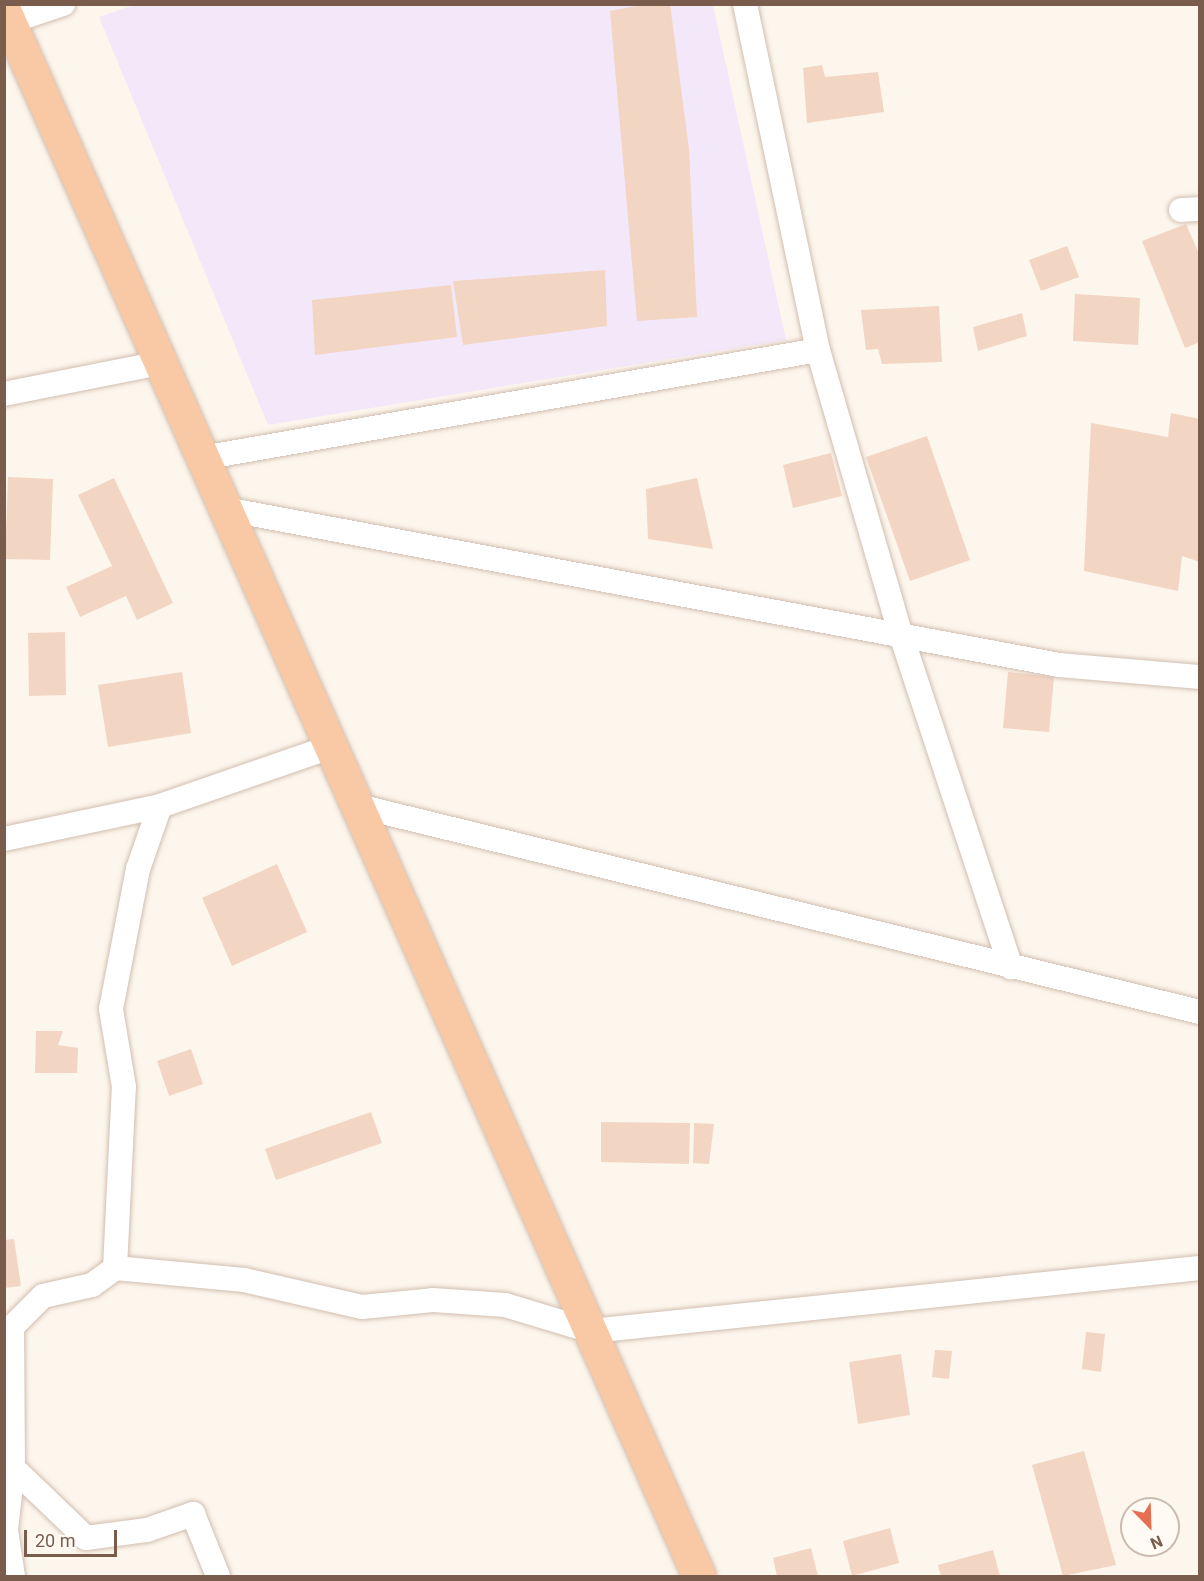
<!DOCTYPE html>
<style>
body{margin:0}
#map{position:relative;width:1204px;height:1581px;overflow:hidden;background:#fdf6ec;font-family:Roboto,sans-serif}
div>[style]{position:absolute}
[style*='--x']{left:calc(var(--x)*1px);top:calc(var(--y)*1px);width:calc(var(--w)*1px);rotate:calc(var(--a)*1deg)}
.education>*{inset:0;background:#f3e8fa}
.building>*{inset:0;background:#f3d5c3}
.roads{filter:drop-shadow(0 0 2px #d1beb0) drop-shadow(0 0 2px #d1beb0)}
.minor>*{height:24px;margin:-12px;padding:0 12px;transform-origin:12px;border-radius:12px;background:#fff}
.trunk>*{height:33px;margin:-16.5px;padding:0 16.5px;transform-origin:16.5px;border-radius:16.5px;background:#f9c8a4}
span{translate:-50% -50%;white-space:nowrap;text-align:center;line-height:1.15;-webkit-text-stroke:5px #fffaf3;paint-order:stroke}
.frame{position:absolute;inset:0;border:6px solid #7a5c4d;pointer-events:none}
.north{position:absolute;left:1120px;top:1497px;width:60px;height:60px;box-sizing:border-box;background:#fffaf3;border:2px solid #cabbb1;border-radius:50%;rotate:157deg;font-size:16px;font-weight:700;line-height:24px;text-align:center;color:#7a5c4d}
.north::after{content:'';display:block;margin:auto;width:21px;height:27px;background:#e76f51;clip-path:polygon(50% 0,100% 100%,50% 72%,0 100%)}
.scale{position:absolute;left:24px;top:1530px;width:93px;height:27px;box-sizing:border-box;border:3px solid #7a5c4d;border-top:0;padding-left:8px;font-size:18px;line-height:21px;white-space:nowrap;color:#7a5c4d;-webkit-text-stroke:4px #fffaf3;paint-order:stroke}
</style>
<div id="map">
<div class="education">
<div style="clip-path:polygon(137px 4px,713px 5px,786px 340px,268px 425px,99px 17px)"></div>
</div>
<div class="building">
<div style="clip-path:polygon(647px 4px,670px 4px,689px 149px,697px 317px,637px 321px,610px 11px)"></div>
<div style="clip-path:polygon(822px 65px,825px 77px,878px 72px,884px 112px,807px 123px,803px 68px)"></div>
<div style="clip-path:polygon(1186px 224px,1200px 256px,1200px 342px,1185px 348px,1142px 241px)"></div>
<div style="clip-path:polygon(1067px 246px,1079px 277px,1041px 291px,1029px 260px)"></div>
<div style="clip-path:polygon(605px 270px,607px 326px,463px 345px,453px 281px)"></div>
<div style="clip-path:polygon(451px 285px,457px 337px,315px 355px,312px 300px)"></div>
<div style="clip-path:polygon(1075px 294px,1140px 298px,1138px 345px,1073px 341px)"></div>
<div style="clip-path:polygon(939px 306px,942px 362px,882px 364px,878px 349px,866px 350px,861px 310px)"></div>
<div style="clip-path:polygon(1022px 313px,1027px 336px,978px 351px,973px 327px)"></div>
<div style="clip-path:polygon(1171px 413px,1200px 419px,1200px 562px,1182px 556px,1178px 591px,1084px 571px,1091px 423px,1168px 437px)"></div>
<div style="clip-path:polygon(927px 436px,970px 560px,910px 581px,866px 457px)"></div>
<div style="clip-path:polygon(831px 453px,842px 496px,793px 508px,783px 465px)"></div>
<div style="clip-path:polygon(8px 477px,53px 479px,50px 560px,5px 559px)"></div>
<div style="clip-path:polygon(114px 478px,173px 603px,137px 620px,126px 596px,80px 617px,66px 587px,112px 566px,78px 495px)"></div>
<div style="clip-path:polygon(697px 478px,713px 549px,648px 539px,646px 489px)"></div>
<div style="clip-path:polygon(65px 632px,66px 695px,29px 696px,28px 633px)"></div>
<div style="clip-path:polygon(182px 672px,191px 733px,108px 747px,98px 685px)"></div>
<div style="clip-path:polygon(1008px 672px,1054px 677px,1049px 732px,1003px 728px)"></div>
<div style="clip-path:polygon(277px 864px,307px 932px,232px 966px,202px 898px)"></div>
<div style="clip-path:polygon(36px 1031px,63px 1031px,58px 1045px,78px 1048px,77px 1073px,35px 1073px)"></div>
<div style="clip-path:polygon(191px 1049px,203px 1084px,169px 1096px,157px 1061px)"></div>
<div style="clip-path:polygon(371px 1112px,382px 1143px,276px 1180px,265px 1149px)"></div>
<div style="clip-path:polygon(601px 1122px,690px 1123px,689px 1164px,601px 1162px)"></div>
<div style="clip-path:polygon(694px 1123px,714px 1124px,709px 1164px,693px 1163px)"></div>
<div style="clip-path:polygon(14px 1239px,21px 1286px,4px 1288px,4px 1240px)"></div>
<div style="clip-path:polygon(1086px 1332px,1105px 1334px,1101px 1372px,1082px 1369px)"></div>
<div style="clip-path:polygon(935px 1350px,952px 1351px,949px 1379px,932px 1377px)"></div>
<div style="clip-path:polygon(901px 1354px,910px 1415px,858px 1424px,849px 1362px)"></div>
<div style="clip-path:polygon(1084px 1451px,1116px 1565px,1063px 1576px,1032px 1465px)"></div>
<div style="clip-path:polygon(890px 1528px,899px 1563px,852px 1576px,843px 1541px)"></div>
<div style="clip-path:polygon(811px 1548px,818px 1576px,777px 1576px,773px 1558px)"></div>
<div style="clip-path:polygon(993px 1550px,1000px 1576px,941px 1576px,938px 1565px)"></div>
</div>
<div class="roads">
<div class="minor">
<div style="--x:745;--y:4;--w:354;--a:78.1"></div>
<div style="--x:818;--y:350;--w:297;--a:73.8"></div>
<div style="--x:901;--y:635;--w:350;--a:71.7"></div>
<div style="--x:12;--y:21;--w:54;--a:-18.4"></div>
<div style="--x:1181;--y:210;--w:19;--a:-3"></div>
<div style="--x:4;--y:394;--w:159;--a:-11.2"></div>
<div style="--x:202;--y:458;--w:625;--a:-9.94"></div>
<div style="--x:225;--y:509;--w:848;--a:10.59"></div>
<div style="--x:1059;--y:665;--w:142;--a:4.9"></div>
<div style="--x:358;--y:806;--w:867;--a:13.75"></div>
<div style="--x:4;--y:839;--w:159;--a:-11.9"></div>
<div style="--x:160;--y:806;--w:180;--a:-19.1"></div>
<div style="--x:115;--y:1268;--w:130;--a:5.3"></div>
<div style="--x:244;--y:1280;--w:121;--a:12.9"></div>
<div style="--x:362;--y:1307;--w:71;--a:-5.6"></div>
<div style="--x:433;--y:1300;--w:72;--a:4"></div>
<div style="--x:505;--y:1305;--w:90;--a:16.8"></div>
<div style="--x:591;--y:1331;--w:612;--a:-5.91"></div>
<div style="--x:13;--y:1468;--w:101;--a:43.8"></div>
<div style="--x:86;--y:1538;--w:62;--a:-7.5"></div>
<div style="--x:147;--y:1530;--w:49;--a:-19.2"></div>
<div style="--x:193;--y:1514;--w:67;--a:68"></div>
<div style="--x:13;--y:1576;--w:47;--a:-98.7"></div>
<div style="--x:6;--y:1530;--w:62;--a:-83.6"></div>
<div style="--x:13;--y:1468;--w:141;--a:-90.4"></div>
<div style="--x:12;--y:1327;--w:44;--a:-45"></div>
<div style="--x:43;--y:1296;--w:50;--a:-12.7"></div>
<div style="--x:92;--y:1285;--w:29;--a:-36"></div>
<div style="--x:115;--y:1268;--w:181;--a:-87.2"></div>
<div style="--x:124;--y:1087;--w:79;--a:-99.5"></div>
<div style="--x:111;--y:1009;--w:143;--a:-79.1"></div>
<div style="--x:138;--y:869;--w:67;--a:-70.8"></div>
</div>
<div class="trunk">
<div style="--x:4;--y:10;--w:1713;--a:66.07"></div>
</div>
</div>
<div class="frame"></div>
<div class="north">N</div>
<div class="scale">20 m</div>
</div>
